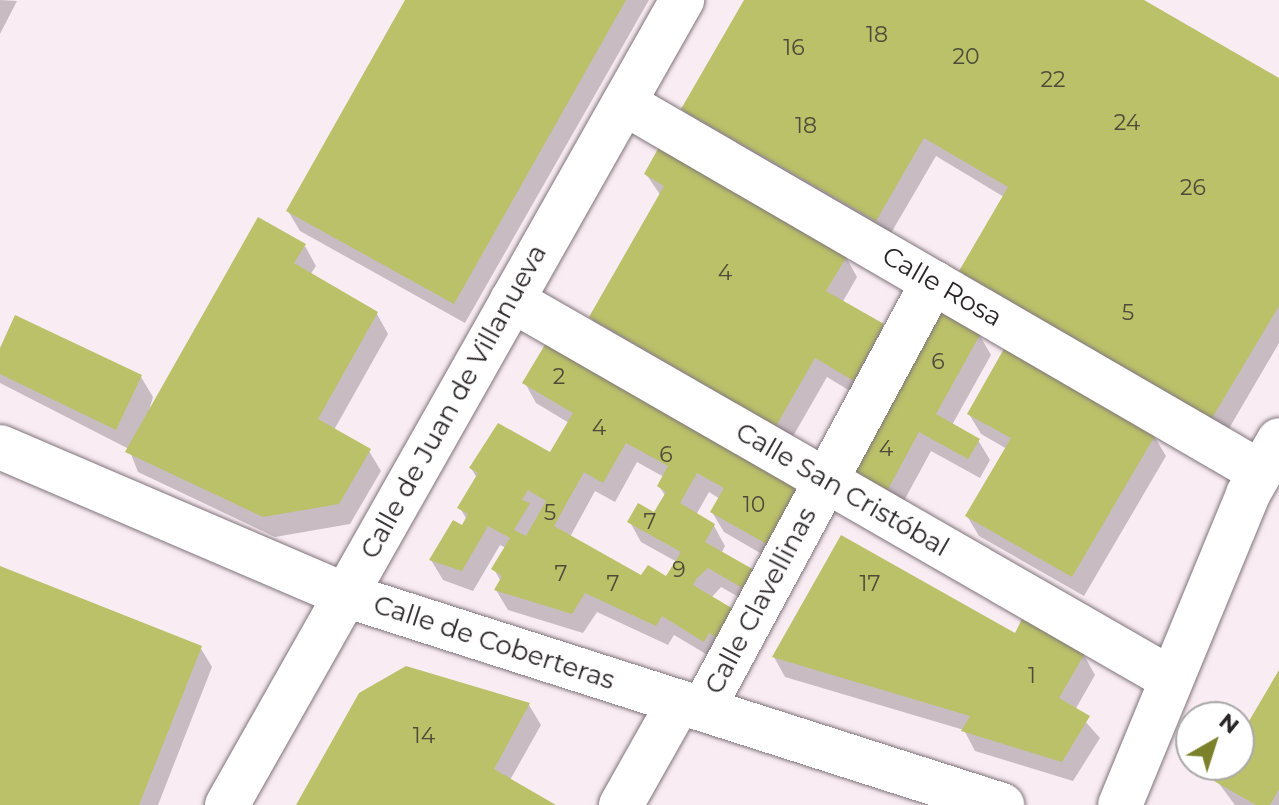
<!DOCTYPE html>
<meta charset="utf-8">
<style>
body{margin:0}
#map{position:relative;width:1279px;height:805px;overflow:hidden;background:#faecf3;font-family:Montserrat,sans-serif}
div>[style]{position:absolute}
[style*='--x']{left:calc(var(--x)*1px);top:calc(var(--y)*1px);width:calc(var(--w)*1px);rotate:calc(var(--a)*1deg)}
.shadow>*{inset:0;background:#0003}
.building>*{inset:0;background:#bac169}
.roads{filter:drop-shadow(0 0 2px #7f7479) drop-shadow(0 0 2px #7f7479)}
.minor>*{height:44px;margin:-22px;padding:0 22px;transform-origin:22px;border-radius:22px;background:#fff}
span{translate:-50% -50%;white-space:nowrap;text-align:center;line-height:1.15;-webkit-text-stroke:6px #fff;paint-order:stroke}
.number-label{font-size:22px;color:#4e4c38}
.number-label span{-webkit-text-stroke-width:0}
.street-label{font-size:26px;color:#2a2527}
.north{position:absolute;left:1175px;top:701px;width:80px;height:80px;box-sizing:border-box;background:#fff;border:2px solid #aaa8a9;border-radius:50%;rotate:39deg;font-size:22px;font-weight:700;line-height:32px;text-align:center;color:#2a2527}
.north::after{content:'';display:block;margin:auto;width:28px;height:36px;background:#7b802a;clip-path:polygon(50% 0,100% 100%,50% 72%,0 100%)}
</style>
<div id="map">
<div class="shadow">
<div style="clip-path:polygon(0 0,17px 1px,0 34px)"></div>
<div style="clip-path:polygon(407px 0,649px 0,465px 323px,300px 231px,288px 211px)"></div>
<div style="clip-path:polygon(747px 0,1140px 0,1279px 81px,1279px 343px,1224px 437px,973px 291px,962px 271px,1004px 197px,936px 156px,887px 240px,695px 130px,683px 109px)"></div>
<div style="clip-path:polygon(646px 174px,846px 257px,857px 277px,842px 303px,882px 326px,894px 346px,865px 400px,827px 377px,788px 445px,603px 338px,591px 317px,661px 196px)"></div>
<div style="clip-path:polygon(305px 246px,316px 266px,310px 275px,377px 314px,388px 334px,334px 430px,369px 451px,381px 471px,350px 524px,275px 537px,138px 472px,129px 449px,0 383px,0 352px,141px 377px,153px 397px,147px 417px)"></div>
<div style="clip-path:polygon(979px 334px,991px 355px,952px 425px,978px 440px,990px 460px,980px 478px,931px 451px,899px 510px,866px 489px,854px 469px)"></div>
<div style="clip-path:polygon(evenodd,525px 383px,792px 488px,781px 565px,724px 532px,712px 512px,720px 499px,709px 492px,696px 515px,714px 526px,725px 546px,721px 554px,758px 608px,721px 587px,711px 598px,734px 611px,716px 660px,674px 635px,668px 645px,597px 612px,583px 633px,508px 610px,496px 590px,501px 582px,494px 569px,506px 548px,500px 545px,473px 591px,443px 580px,431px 560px,467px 520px,460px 508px,477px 478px,471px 468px,551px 455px,569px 423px,536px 403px,525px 383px,637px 462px,664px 477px,659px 486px,666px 497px,655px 515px,630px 522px,641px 542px,677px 562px,667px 579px,642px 578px,570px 537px,595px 491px,615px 502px,637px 462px)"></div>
<div style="clip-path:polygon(969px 414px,1154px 436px,1166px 456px,1084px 596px,979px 536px,967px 516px,1007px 449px,981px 434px)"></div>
<div style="clip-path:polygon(0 568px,200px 647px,212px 667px,158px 805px,0 805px)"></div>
<div style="clip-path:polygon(1015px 636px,1084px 655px,1095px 675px,1075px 710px,1100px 738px,1073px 781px,975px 751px,964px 730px,785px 677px,774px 657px)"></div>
<div style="clip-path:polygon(407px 668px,529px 705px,541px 725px,510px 780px,552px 805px,300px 805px)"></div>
<div style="clip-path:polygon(1279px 674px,1279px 805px,1235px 805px,1217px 781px,1226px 765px,1239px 765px,1239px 742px)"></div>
</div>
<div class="building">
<div style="clip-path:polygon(405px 0,626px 0,454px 304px,286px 211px)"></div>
<div style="clip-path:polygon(744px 0,1144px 0,1279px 78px,1279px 306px,1212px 418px,959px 271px,1008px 187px,924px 138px,876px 221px,681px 109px)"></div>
<div style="clip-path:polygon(659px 147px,847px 256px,826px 291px,884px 324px,854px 381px,815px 358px,776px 426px,589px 317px,664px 186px,644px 174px)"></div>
<div style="clip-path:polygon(258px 217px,306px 244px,294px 263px,378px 312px,318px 419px,371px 449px,339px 504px,263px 517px,125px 452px)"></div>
<div style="clip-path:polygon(940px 308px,981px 333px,936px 414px,980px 439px,968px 459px,919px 432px,887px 491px,852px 469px)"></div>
<div style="clip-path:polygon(15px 315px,142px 375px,116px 430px,0 374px,0 348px)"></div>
<div style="clip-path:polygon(evenodd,546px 343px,794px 487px,797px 497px,770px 546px,710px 512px,724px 488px,697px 473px,680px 503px,715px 524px,705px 542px,756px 571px,746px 590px,708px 568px,696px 579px,693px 585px,735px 610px,719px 639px,709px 633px,704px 642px,662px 616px,656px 626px,585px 593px,572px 614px,494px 590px,502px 576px,491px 569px,510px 538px,488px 526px,462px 571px,429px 560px,453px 520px,462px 525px,468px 514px,457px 508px,478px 473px,469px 468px,498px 423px,550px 452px,573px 413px,522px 383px,546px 343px,626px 443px,668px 466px,657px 486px,666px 492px,654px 512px,638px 503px,627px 522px,681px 552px,666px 576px,648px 565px,641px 575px,554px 526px,584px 472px,603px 483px,626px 443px,546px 343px,528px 490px,546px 501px,526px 536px,514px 530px,530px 503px,522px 500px,528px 490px)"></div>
<div style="clip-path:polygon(1005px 347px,1156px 434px,1072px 577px,965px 516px,1011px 438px,967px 414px)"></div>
<div style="clip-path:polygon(841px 535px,1015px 633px,1023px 617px,1085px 653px,1059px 698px,1090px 716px,1062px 762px,961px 731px,970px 716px,772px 657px)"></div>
<div style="clip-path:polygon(0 566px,202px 646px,139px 805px,0 805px)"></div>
<div style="clip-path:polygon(406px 666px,530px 703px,494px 769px,556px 805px,296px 805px,359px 693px)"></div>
<div style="clip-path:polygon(1279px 670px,1279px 789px,1270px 805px,1256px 805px,1214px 781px,1223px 765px,1239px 765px,1239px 738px)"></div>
</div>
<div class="roads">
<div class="minor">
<div style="--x:624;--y:103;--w:735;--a:30.12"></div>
<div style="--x:512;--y:300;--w:760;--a:29.9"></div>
<div style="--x:0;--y:447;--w:375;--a:23.2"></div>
<div style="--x:345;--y:595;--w:690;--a:17.73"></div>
<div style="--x:703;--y:709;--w:485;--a:-61.7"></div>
<div style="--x:227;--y:805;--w:925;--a:-60.52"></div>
<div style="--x:621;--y:805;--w:118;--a:-60.6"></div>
<div style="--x:1120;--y:805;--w:336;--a:-67.6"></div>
<div style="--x:1248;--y:494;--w:62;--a:-60.1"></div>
</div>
</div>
<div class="number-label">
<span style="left:877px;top:35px">18</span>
<span style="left:794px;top:48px">16</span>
<span style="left:966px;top:57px">20</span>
<span style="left:1053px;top:80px">22</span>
<span style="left:1127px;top:123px">24</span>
<span style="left:806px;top:126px">18</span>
<span style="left:1193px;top:188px">26</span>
<span style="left:725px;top:273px">4</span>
<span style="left:1128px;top:313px">5</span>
<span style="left:938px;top:362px">6</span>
<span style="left:559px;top:377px">2</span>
<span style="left:599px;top:428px">4</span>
<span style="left:886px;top:449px">4</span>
<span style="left:666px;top:455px">6</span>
<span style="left:754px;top:505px">10</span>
<span style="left:550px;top:513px">5</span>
<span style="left:650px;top:522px">7</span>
<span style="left:679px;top:570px">9</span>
<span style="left:561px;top:574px">7</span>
<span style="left:613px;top:584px">7</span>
<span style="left:870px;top:584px">17</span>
<span style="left:1032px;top:676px">1</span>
<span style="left:424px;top:736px">14</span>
</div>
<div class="street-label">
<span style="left:942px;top:287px;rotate:30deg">Calle Rosa</span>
<span style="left:454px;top:402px;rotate:-61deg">Calle de Juan de Villanueva</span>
<span style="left:842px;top:490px;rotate:30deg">Calle San Cristóbal</span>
<span style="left:761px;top:601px;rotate:-62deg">Calle Clavellinas</span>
<span style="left:494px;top:643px;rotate:18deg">Calle de Coberteras</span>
</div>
<div class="north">N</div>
</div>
